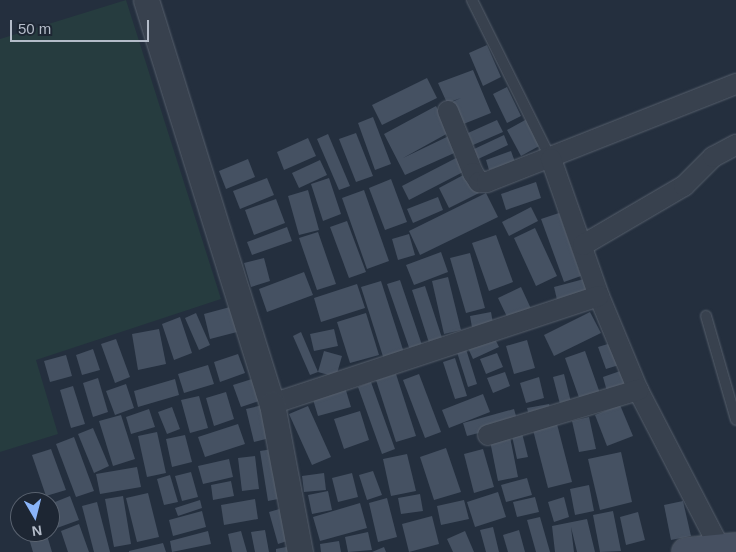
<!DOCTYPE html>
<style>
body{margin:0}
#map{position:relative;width:736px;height:552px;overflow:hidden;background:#242f3e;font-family:Arial,sans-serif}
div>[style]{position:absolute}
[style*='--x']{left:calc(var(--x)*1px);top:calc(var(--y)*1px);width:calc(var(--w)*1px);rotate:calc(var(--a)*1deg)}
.green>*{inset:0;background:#263c3f}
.building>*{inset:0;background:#455162}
.roads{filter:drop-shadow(0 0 1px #565f6c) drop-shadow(0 0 1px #565f6c)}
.service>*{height:10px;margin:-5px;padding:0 5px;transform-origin:5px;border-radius:5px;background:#38414e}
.minor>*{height:20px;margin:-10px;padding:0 10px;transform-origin:10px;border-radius:10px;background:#38414e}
.tertiary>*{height:25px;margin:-12.5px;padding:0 12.5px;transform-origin:12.5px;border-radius:12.5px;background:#38414e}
.secondary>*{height:28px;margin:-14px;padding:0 14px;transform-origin:14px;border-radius:14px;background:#465061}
span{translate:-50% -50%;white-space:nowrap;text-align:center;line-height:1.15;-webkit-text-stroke:4px #1d2633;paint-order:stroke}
.north{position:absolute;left:10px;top:492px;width:50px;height:50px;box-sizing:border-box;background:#1d2633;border:1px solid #59626f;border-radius:50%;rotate:172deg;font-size:14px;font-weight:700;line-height:20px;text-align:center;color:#b4bcc9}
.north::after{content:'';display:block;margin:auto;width:18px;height:22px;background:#8ab4f8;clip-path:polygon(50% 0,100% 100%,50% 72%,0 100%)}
.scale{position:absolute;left:10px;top:20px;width:139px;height:22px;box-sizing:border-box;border:2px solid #b4bcc9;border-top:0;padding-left:6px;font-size:15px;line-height:18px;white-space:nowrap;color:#b4bcc9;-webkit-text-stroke:4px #1d2633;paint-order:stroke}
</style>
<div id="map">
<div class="green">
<div style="clip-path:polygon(126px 0,221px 299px,36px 360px,58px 434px,0 452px,0 39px)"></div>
</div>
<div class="building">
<div style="clip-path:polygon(487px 45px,501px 77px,483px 86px,469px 53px)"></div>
<div style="clip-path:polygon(473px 70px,491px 113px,461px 125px,452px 102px,461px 98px,447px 103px,438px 83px)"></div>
<div style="clip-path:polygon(427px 78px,437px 98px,382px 125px,372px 105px)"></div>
<div style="clip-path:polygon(507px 87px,521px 116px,507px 123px,493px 94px)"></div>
<div style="clip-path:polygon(436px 106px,450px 132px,403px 158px,453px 134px,461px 150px,405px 175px,384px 134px)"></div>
<div style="clip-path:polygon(373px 117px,391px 164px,375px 170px,358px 123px)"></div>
<div style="clip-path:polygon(527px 119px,541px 145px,521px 156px,507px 130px)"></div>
<div style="clip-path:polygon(497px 120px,503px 132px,473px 145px,468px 133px)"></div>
<div style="clip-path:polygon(356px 133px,373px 176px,356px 182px,339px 139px)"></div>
<div style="clip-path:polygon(328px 134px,350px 186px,339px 190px,317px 139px)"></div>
<div style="clip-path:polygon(504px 135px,508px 145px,476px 160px,472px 150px)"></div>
<div style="clip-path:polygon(308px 138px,316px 156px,284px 170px,277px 152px)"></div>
<div style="clip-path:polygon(511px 151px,515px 162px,489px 170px,486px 160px)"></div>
<div style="clip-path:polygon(458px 157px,465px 171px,409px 200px,402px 186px)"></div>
<div style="clip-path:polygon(248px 159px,255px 177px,226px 189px,219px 171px)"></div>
<div style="clip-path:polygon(320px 160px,327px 175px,299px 188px,292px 173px)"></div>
<div style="clip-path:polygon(469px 172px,479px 193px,449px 208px,439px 188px)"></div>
<div style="clip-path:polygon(267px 178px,274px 195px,240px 209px,233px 191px)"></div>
<div style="clip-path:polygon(329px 178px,341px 214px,323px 221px,311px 184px)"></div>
<div style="clip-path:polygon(391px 179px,407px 222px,385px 230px,369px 188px)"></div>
<div style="clip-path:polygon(536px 182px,541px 198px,506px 210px,501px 194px)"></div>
<div style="clip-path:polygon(308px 190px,319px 230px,299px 235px,288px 196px)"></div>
<div style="clip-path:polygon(364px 190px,389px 261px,367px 269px,342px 198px)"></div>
<div style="clip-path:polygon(486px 193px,498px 217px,420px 255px,409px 231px)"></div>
<div style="clip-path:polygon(438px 197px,443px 210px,413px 223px,407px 209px)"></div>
<div style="clip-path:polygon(276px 199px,285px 223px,254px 235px,245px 210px)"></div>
<div style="clip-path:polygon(531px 207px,538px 221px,509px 236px,502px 222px)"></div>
<div style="clip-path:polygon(559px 213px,581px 276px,564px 282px,541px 219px)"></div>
<div style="clip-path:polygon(347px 221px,366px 272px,349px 278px,330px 227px)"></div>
<div style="clip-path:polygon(287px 227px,292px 241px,252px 255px,247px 242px)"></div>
<div style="clip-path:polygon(535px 228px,557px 276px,536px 286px,514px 238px)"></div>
<div style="clip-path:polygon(318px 232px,336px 284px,317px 290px,299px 238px)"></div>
<div style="clip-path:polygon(409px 234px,415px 255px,398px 260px,392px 239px)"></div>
<div style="clip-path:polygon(496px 235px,513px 282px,489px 291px,472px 243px)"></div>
<div style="clip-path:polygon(441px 252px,448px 272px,414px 285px,406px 265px)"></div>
<div style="clip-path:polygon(470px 253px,485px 308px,466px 313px,450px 258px)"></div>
<div style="clip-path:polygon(264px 258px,270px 281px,251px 287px,244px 263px)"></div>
<div style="clip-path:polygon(304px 272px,313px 295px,267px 312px,259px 289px)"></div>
<div style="clip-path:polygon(448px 277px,461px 330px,444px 334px,432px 281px)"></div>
<div style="clip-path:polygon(584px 279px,589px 296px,558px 304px,554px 287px)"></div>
<div style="clip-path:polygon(400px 280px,424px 351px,412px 356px,387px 284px)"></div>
<div style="clip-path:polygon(381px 281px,406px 359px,386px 366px,361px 287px)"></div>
<div style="clip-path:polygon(357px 284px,365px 308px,321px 322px,314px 298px)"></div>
<div style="clip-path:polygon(425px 286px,444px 344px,431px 349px,412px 290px)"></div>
<div style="clip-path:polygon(521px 287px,533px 313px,510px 323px,498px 298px)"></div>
<div style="clip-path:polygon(230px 307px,237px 332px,210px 339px,204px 314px)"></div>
<div style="clip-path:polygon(491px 312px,494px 329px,473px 333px,470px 316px)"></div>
<div style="clip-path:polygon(590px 312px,601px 333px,554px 356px,544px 335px)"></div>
<div style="clip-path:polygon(196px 313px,210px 345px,199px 350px,185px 318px)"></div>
<div style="clip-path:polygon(366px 313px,379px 355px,350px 363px,337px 322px)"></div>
<div style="clip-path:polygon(180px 317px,192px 353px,174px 360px,162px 324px)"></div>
<div style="clip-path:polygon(159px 329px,166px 364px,138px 370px,132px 334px)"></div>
<div style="clip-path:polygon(334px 329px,338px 346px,314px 351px,310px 334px)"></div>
<div style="clip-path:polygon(301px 332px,318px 372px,310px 375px,293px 336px)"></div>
<div style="clip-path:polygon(493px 335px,499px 347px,473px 359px,467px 346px)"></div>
<div style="clip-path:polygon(116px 339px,130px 377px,115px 383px,101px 344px)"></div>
<div style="clip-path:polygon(527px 340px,535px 368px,514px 374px,506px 346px)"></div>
<div style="clip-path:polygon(611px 343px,619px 365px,606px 369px,598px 347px)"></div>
<div style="clip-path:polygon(93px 349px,100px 370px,82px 375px,76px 355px)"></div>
<div style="clip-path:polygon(466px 349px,477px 384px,468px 387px,457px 352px)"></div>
<div style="clip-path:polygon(324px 351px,342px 356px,336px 377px,318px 372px)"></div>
<div style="clip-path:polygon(585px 351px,602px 399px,582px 406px,565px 358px)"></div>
<div style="clip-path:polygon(497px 353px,503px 367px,486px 374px,480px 359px)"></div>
<div style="clip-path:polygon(238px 354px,245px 373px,220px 382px,214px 362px)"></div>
<div style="clip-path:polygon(66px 355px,72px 376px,50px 382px,44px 361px)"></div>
<div style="clip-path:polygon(455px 358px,467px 396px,455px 399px,443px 362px)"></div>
<div style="clip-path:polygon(208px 365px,214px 384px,184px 393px,178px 374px)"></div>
<div style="clip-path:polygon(623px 370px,629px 389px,608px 395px,603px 377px)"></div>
<div style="clip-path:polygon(505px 372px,510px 386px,493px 393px,487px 378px)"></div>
<div style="clip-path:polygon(396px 374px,416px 436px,396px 442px,376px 380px)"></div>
<div style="clip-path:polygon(419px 374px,441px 432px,425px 438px,403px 380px)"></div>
<div style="clip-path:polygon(564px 374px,571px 402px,560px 404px,553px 377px)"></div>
<div style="clip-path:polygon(539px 377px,544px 398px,526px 403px,520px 383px)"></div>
<div style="clip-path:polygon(98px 378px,108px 412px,93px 417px,83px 383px)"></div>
<div style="clip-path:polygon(175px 379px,179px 395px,138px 407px,134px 391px)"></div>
<div style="clip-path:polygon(252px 379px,259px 401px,241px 407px,233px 385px)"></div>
<div style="clip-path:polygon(371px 382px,395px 449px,382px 454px,358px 387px)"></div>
<div style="clip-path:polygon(126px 384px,134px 408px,115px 415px,106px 391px)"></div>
<div style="clip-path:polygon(344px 384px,351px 407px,318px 416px,311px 393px)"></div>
<div style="clip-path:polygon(73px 386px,85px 424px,71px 428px,60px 390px)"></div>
<div style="clip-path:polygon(226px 392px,234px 419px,214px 426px,206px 398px)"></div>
<div style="clip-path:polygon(483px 394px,490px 412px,449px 428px,442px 410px)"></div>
<div style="clip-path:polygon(199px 396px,208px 428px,190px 433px,181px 400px)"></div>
<div style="clip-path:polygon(549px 404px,552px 416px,530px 420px,527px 408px)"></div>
<div style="clip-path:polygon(263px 405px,270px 438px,254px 442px,246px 409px)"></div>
<div style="clip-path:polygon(620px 405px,633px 436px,607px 446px,595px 415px)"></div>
<div style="clip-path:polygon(308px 406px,331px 457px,312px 465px,289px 414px)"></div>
<div style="clip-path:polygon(172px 407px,180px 429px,167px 434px,158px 412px)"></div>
<div style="clip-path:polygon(149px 409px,155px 427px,131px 434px,126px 417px)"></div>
<div style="clip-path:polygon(514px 409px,518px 423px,467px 436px,463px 423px)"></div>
<div style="clip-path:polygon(360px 411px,369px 440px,344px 449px,334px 419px)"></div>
<div style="clip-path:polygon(121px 415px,135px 459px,113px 466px,99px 421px)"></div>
<div style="clip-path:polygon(589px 417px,596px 449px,579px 452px,572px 421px)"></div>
<div style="clip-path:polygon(238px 424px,245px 444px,205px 457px,198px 437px)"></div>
<div style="clip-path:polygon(557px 424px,572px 482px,548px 488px,533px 430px)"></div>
<div style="clip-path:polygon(93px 428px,109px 466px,94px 473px,78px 434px)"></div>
<div style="clip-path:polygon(157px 432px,166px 473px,147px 477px,138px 436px)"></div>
<div style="clip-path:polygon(522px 433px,528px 457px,517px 459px,512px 436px)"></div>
<div style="clip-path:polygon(185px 435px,192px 462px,172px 467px,166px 439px)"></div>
<div style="clip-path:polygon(74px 437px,94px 491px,76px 497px,56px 444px)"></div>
<div style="clip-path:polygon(510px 437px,518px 477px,498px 481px,490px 441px)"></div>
<div style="clip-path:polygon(279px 448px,288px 497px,268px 501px,260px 451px)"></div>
<div style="clip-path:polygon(446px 448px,461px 492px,434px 500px,420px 457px)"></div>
<div style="clip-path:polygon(51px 449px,66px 490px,46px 496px,32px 455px)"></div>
<div style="clip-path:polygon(483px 449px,494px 487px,474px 493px,464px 454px)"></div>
<div style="clip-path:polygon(621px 452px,632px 502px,600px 510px,588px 459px)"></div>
<div style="clip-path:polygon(407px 454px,416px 491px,391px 496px,383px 459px)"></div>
<div style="clip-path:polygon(255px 456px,259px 489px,242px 491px,238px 458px)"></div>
<div style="clip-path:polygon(229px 459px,233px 477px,203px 484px,198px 466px)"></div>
<div style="clip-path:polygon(137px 467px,141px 487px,100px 494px,96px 474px)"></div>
<div style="clip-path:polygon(373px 471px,382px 495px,367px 500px,359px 475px)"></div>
<div style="clip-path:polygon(191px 472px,198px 497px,182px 501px,175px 476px)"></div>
<div style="clip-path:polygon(324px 473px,326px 490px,304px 492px,302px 476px)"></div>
<div style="clip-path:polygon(352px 473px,358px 497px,338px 502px,332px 478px)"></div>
<div style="clip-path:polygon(170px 475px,178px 502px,164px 505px,157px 479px)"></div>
<div style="clip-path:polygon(527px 478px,532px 495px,506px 502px,501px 485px)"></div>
<div style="clip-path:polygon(231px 481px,234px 496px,213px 500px,211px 485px)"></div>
<div style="clip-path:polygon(589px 485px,594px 511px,575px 515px,570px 489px)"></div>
<div style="clip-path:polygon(328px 491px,332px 510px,312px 514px,308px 495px)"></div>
<div style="clip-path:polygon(498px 492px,506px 517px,475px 527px,467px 502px)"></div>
<div style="clip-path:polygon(148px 493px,159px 537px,137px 542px,126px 498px)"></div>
<div style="clip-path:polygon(420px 494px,423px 511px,401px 514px,398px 498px)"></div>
<div style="clip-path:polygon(36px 496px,37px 502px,17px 502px,17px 501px)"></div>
<div style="clip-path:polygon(70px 496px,79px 520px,57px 528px,50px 504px)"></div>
<div style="clip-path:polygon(123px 496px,131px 544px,114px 547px,105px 499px)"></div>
<div style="clip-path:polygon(535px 497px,539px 512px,517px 517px,513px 502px)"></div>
<div style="clip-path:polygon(564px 497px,569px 517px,554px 522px,548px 502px)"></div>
<div style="clip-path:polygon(387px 498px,397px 537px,378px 542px,369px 503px)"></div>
<div style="clip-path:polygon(255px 499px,258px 519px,224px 525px,221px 505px)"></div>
<div style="clip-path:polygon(200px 500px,202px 508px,178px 516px,175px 508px)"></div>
<div style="clip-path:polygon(464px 500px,469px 519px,441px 525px,437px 506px)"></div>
<div style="clip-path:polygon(683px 501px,691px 536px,671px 540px,664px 505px)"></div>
<div style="clip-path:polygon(97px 502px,110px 552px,94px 552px,82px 506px)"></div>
<div style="clip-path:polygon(360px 503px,367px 528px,320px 541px,313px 517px)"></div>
<div style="clip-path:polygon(283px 508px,293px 539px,278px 544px,269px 512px)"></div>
<div style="clip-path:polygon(202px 511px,206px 527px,173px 536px,169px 520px)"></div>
<div style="clip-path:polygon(613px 511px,621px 551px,600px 552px,593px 515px)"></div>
<div style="clip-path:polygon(638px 512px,645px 540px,626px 545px,620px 517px)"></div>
<div style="clip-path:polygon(432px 516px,439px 544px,409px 552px,402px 524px)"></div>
<div style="clip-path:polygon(540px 517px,550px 552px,536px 552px,527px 520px)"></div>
<div style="clip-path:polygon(587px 519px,595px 552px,577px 552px,571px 527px,574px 552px,555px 552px,552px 526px)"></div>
<div style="clip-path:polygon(79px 524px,89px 552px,68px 552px,61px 531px)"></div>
<div style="clip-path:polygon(493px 527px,499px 552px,486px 552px,480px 530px)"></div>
<div style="clip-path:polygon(265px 530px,269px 552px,255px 552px,251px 532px)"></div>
<div style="clip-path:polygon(519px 530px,525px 552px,508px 552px,503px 535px)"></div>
<div style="clip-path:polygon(208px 531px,211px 544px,172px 552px,170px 541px)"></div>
<div style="clip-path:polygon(241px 531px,247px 552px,232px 552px,228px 534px)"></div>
<div style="clip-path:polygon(465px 531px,474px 552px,453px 552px,447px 539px)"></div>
<div style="clip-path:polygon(27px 532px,46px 532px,52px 552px,33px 552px)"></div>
<div style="clip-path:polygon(368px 532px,372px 550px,348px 552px,345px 537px)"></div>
<div style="clip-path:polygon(339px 541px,341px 552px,321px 552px,320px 544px)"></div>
<div style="clip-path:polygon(163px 543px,166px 552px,129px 552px,129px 551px)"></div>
<div style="clip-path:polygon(291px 546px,293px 552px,276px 552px,276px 549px)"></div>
<div style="clip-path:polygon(384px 547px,386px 552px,372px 552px)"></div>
</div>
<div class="roads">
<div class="service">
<div style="--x:472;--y:0;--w:178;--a:63.6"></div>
<div style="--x:706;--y:316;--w:108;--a:73.9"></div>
</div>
<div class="minor">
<div style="--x:448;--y:111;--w:67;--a:68"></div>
<div style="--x:473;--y:173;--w:11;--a:56"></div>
<div style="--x:479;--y:182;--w:8;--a:0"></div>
<div style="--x:487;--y:182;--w:268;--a:-21.5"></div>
<div style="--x:551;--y:159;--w:145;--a:70.7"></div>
<div style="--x:599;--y:296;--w:102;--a:67.5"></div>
<div style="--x:638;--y:390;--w:178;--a:62.6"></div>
<div style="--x:583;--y:245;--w:117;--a:-30.3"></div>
<div style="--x:684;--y:186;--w:41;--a:-45"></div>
<div style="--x:713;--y:157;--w:26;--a:-28"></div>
<div style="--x:272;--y:404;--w:344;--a:-18.3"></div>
<div style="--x:488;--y:435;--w:157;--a:-16.7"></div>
</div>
<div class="tertiary">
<div style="--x:146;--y:0;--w:423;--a:72.7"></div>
<div style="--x:272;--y:404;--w:151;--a:79.3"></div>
</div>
<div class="secondary">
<div style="--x:686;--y:552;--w:50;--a:-5.7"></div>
</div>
</div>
<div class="north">N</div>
<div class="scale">50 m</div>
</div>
